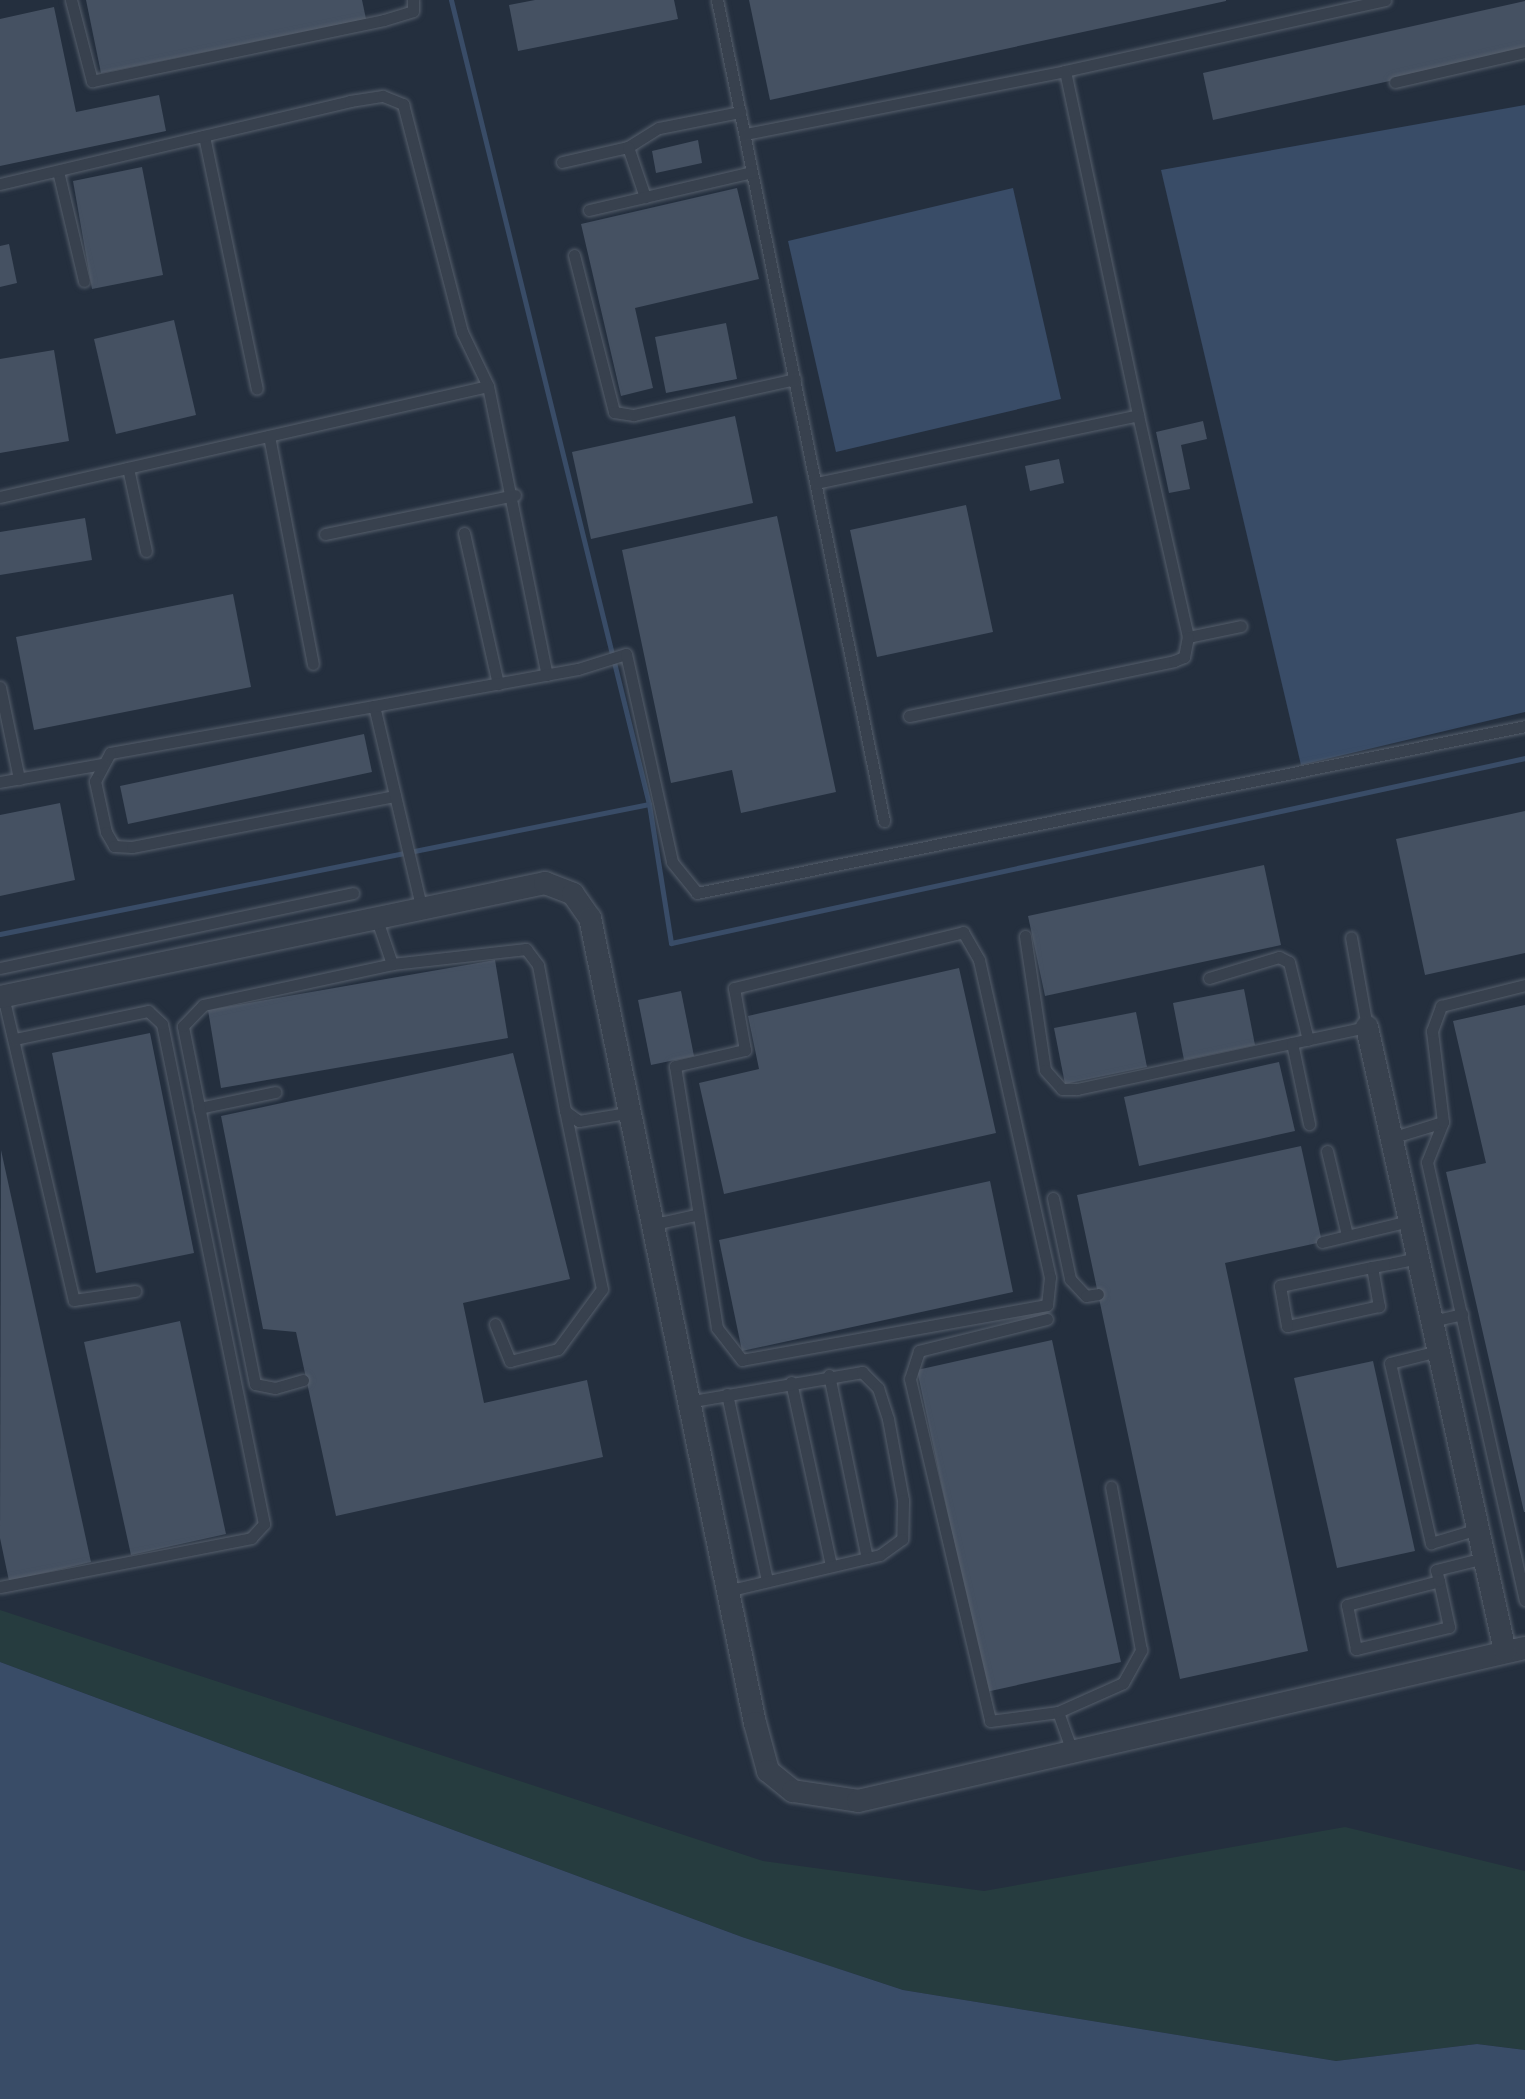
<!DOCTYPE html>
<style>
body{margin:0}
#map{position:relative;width:1525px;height:2099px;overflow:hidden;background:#242f3e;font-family:Cabin,sans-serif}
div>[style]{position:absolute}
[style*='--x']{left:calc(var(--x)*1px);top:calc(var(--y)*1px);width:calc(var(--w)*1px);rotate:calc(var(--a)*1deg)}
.green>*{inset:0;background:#263c3f}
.water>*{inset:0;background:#394c67}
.stream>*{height:5px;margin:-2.5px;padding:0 2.5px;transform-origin:2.5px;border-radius:2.5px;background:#394c67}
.building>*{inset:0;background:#455162}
.roads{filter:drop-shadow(0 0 2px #565f6c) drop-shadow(0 0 2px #565f6c)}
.service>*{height:11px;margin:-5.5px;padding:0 5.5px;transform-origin:5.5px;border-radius:5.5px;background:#38414e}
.minor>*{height:22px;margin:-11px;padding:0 11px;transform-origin:11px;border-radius:11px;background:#38414e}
span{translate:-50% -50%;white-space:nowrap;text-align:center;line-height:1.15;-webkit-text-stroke:6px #1d2633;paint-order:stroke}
</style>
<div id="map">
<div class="green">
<div style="clip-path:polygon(0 1610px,763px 1861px,984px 1891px,1345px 1827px,1525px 1871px,1525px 2050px,1477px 2044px,1336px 2061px,903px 1990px,742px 1937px,0 1662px)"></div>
</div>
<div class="water">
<div style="clip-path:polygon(1525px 105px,1525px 712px,1301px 765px,1161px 170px)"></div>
<div style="clip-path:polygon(1013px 188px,1061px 399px,836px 452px,788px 241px)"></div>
<div style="clip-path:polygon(0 1662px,742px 1937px,903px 1990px,1336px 2061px,1477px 2044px,1525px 2050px,1525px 2099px,0 2099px)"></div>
</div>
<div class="stream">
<div style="--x:451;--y:0;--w:828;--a:76.17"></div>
<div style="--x:0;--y:934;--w:662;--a:-11.33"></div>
<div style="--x:649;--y:804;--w:141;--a:81"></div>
<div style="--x:671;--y:943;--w:874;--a:-12.22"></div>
</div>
<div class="building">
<div style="clip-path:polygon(86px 0,362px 0,366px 19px,101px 73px)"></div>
<div style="clip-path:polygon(535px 0,674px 0,678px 19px,518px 51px,509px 5px)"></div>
<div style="clip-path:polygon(749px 0,1226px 0,1226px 1px,770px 100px)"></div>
<div style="clip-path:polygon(1525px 1px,1525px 51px,1213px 120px,1203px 73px)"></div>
<div style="clip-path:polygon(54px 7px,76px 112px,159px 95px,166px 131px,0 166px,0 19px)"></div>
<div style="clip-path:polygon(698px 140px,702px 163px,656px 173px,652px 151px)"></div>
<div style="clip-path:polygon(142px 167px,163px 275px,92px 289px,73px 181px)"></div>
<div style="clip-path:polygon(737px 188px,759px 279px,635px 308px,653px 388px,621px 396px,581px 224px)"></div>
<div style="clip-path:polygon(9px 244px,17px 283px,0 287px,0 246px)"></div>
<div style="clip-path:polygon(174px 320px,196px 415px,116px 434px,94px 339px)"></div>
<div style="clip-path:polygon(726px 323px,737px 379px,666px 393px,655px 337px)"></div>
<div style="clip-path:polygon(54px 350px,69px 441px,0 453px,0 359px)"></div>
<div style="clip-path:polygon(735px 416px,753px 503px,591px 539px,572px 452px)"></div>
<div style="clip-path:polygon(1203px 421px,1207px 439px,1181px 445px,1190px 489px,1169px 493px,1156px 432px)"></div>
<div style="clip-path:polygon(1059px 459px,1064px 483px,1030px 491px,1025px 466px)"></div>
<div style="clip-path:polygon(966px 505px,993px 632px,877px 657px,850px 530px)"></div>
<div style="clip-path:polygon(777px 516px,836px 792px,741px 813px,732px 770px,671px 783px,622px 550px)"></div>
<div style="clip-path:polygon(85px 518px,92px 560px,0 575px,0 532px)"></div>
<div style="clip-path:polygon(233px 594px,251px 687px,34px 730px,16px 637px)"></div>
<div style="clip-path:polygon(364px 734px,372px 772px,128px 824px,120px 786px)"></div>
<div style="clip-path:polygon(60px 803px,75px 880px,0 896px,0 815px)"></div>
<div style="clip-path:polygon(1525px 811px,1525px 953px,1425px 975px,1396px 839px)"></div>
<div style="clip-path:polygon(1264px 865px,1281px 945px,1045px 996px,1028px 916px)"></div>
<div style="clip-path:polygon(495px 960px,508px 1038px,221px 1088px,208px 1010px)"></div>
<div style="clip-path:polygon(959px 968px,996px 1133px,724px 1194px,699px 1083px,759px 1069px,748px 1016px)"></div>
<div style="clip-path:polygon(1244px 989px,1255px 1045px,1184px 1060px,1173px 1003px)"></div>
<div style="clip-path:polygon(681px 991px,694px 1056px,651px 1065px,638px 1000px)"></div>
<div style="clip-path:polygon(1525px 1005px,1525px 1512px,1524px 1512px,1446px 1172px,1486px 1163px,1453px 1021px)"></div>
<div style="clip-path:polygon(1136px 1012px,1147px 1067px,1065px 1084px,1054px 1028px)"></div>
<div style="clip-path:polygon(150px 1033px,194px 1253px,96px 1273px,52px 1053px)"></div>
<div style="clip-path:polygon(513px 1053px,570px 1279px,463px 1303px,484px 1403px,587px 1380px,603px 1457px,336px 1516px,296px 1332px,263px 1329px,221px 1116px)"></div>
<div style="clip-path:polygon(1279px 1062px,1295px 1131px,1139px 1166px,1124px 1097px)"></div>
<div style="clip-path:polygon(1301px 1146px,1322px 1242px,1225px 1263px,1308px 1651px,1180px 1679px,1077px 1195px)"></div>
<div style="clip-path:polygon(1px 1150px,91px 1562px,9px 1581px,0 1538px)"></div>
<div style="clip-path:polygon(990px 1181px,1013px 1292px,742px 1351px,719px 1240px)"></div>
<div style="clip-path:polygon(180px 1321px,226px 1534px,131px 1555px,84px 1342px)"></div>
<div style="clip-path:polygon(1052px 1340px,1121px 1662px,986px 1692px,917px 1370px)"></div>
<div style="clip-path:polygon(1373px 1361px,1415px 1551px,1337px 1568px,1294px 1378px)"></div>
</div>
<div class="roads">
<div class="service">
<div style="--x:71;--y:0;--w:84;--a:75.5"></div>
<div style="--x:92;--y:81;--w:298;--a:-11.8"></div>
<div style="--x:384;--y:20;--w:30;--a:-17"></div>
<div style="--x:413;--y:11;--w:11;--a:-90"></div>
<div style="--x:717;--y:0;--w:838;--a:78.5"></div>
<div style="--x:1065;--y:71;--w:328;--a:-12.5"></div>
<div style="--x:1395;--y:82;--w:133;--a:-13"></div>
<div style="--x:745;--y:134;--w:326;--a:-11.1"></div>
<div style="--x:1065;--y:71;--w:352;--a:78"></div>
<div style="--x:204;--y:136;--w:258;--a:78.2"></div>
<div style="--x:628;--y:147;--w:36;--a:-32"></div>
<div style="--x:659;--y:128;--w:83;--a:-11.2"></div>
<div style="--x:562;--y:162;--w:68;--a:-12.8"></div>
<div style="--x:628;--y:147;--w:53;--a:71.2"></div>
<div style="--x:58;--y:171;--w:113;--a:76.7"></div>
<div style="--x:0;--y:184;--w:360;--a:-13.3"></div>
<div style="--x:350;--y:101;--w:33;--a:-9"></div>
<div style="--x:383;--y:96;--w:22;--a:22"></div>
<div style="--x:403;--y:104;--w:236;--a:75.5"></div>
<div style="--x:462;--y:332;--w:60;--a:64.3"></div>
<div style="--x:488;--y:386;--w:295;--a:78.5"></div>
<div style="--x:589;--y:210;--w:167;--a:-13.1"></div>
<div style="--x:574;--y:255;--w:162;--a:75.7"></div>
<div style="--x:614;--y:412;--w:20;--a:9"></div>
<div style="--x:634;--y:415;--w:165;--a:-12.6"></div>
<div style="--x:269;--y:436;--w:232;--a:79.1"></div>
<div style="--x:128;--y:468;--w:85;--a:77.8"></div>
<div style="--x:816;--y:483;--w:329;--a:-11.9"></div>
<div style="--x:1138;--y:415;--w:228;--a:77.3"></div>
<div style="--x:1188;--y:637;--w:54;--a:-11.7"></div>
<div style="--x:0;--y:497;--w:500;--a:-12.81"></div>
<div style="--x:464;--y:533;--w:155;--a:77.3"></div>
<div style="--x:325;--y:534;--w:194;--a:-11.6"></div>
<div style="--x:0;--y:687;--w:94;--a:78.3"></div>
<div style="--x:374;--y:706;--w:268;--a:169.9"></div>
<div style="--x:110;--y:753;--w:32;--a:118"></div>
<div style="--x:95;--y:781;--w:52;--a:77.8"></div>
<div style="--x:106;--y:832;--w:16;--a:60"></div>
<div style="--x:114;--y:846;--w:18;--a:3"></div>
<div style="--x:132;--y:847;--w:268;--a:-11"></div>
<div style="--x:909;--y:716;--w:271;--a:-11.7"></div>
<div style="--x:1174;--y:661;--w:11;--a:-22"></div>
<div style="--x:1184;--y:657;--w:20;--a:-79"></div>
<div style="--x:0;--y:782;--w:104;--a:-10"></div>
<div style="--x:421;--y:906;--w:205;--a:-103.2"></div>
<div style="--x:374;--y:706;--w:207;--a:-10.3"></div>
<div style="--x:578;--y:669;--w:50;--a:-17.4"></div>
<div style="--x:626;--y:654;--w:213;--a:77.5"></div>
<div style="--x:672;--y:862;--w:40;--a:51"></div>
<div style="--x:697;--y:893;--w:845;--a:-11.4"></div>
<div style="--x:376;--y:917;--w:50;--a:71.2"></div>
<div style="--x:392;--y:964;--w:135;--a:-6.4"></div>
<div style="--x:526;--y:949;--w:20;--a:53"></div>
<div style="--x:538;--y:965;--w:148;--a:79.5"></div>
<div style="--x:565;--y:1111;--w:17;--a:36"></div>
<div style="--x:579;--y:1121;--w:49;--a:-9.5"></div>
<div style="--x:963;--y:932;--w:32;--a:60"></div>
<div style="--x:979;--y:960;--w:325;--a:77.4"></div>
<div style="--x:1050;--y:1277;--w:28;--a:96"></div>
<div style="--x:1047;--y:1305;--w:310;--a:169.8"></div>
<div style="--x:742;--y:1360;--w:41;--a:-128"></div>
<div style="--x:717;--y:1328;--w:265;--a:-99.1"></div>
<div style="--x:675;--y:1066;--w:72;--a:-12.9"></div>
<div style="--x:745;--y:1050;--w:63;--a:-100.1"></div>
<div style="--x:734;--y:988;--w:236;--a:-13.7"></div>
<div style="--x:1025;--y:936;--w:135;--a:81.5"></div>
<div style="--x:1045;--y:1070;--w:25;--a:48"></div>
<div style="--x:1062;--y:1089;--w:15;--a:0"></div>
<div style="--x:1077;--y:1089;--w:297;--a:-12.1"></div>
<div style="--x:1367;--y:1027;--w:91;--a:-100.1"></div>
<div style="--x:0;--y:968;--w:361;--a:-12"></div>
<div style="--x:1209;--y:978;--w:73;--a:-16.7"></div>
<div style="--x:1279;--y:957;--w:11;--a:27"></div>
<div style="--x:1289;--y:962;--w:80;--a:76.3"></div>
<div style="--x:3;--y:996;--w:312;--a:76.9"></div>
<div style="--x:74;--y:1300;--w:62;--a:-8.4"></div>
<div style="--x:1292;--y:1043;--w:83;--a:78.1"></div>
<div style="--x:199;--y:1108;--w:78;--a:-11.9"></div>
<div style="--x:1443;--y:1122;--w:43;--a:111.8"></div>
<div style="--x:1427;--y:1162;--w:449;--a:77.4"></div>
<div style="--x:1391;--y:1138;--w:54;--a:-17.1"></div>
<div style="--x:1443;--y:1122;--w:92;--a:-96.9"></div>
<div style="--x:1432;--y:1031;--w:27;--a:-70"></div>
<div style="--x:1441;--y:1006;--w:87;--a:-14"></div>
<div style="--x:1327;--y:1151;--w:86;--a:76.6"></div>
<div style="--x:1053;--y:1198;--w:83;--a:78.1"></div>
<div style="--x:1070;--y:1279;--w:23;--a:47"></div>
<div style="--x:1086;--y:1296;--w:12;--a:-9"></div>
<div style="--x:650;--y:1225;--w:47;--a:-12.3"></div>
<div style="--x:1322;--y:1242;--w:89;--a:-13.6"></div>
<div style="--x:1372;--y:1267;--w:40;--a:80"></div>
<div style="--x:1379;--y:1306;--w:94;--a:167.7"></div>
<div style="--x:1287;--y:1326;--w:41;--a:-99.9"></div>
<div style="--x:1280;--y:1286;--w:94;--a:-11.7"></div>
<div style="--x:1372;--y:1267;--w:22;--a:-10"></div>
<div style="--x:1394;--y:1263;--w:25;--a:-12"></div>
<div style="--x:1047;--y:1319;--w:132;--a:166"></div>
<div style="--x:919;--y:1351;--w:29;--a:108"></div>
<div style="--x:910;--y:1379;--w:351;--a:76.8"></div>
<div style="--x:990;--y:1721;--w:69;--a:-7.5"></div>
<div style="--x:1058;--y:1712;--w:41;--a:70.3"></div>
<div style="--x:1432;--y:1321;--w:31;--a:-13"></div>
<div style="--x:495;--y:1324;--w:40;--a:68"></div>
<div style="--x:510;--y:1361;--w:49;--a:-14"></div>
<div style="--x:558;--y:1349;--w:74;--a:-53.7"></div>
<div style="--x:602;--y:1289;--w:182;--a:-101.7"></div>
<div style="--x:1438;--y:1351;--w:49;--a:166"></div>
<div style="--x:1390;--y:1363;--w:185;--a:77.2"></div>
<div style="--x:1431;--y:1543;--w:49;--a:-16.6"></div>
<div style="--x:829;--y:1375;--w:187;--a:78.3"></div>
<div style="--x:303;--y:1380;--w:29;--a:164"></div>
<div style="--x:275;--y:1388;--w:20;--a:-169"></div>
<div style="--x:255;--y:1384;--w:365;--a:-101.4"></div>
<div style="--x:183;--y:1026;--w:29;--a:-46"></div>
<div style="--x:203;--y:1005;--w:193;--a:-12.2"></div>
<div style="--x:791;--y:1382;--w:188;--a:77.7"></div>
<div style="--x:727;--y:1394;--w:190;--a:77.9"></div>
<div style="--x:687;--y:1402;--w:178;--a:-9.7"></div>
<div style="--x:862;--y:1372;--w:23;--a:45"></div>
<div style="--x:878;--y:1388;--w:33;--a:72"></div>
<div style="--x:888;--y:1419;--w:82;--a:79.5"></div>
<div style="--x:903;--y:1500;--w:39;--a:91"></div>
<div style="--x:902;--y:1539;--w:27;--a:144"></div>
<div style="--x:880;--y:1555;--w:157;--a:166.8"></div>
<div style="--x:1439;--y:1581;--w:47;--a:77.7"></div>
<div style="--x:1449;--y:1627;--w:96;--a:166.7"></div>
<div style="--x:1356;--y:1649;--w:45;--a:-101.6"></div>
<div style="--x:1347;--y:1605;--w:95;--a:-14.6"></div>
<div style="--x:1439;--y:1581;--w:11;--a:-105"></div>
<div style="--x:1436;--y:1570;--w:49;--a:-14"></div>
<div style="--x:0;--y:1587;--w:256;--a:-11"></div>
<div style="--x:251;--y:1538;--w:19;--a:-47"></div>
<div style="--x:264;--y:1524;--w:510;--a:-101.53"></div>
<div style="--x:162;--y:1024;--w:19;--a:-137"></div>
<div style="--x:148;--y:1011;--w:136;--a:168.1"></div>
<div style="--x:1058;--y:1712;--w:71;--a:-24"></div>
<div style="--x:1123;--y:1683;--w:38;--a:-61"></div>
<div style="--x:1141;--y:1650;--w:166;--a:-100.4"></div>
</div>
<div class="minor">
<div style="--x:0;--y:997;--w:557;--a:-11.81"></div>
<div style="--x:545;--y:883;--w:30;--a:21"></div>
<div style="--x:573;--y:894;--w:29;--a:55"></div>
<div style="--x:590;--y:918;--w:822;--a:78.42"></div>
<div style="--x:755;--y:1723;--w:50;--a:74.8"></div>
<div style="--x:768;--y:1771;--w:32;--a:39"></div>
<div style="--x:793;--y:1791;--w:66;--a:8.7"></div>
<div style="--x:858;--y:1801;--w:684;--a:-12.92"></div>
<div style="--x:1367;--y:1027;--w:639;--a:77.53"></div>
</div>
</div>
</div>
